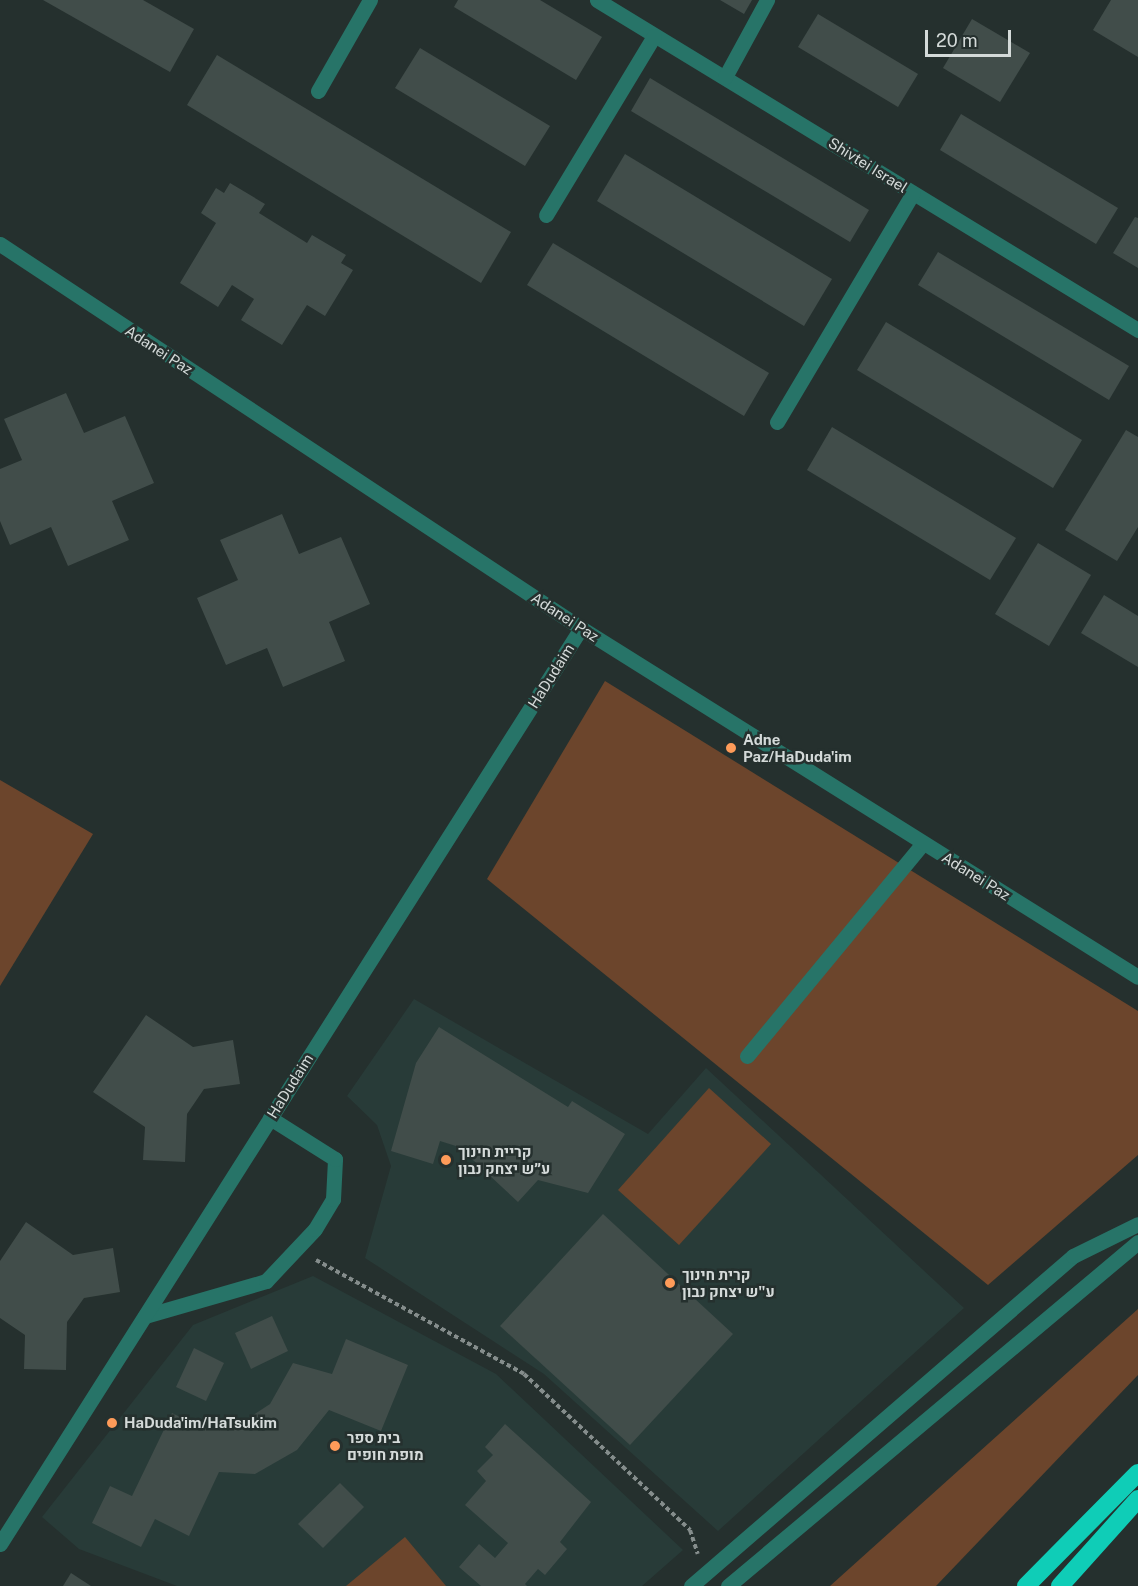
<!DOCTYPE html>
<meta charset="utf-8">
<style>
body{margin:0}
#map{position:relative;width:1138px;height:1586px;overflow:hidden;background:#25302e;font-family:"Public Sans",Heebo,sans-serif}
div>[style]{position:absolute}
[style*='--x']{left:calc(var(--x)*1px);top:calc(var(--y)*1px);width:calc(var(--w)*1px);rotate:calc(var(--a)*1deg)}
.built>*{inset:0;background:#283b38}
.green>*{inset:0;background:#6c452c}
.building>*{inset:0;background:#414d4a}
.path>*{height:4px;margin-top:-2px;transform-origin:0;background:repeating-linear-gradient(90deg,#858d8c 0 4.5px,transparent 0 7.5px)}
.service>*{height:15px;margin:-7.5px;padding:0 7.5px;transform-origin:7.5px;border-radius:7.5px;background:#277468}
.minor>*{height:15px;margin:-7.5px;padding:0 7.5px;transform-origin:7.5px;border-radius:7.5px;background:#277468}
.tertiary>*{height:15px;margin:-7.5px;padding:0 7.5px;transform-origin:7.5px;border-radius:7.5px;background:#277468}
.motorway>*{height:18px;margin:-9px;padding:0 9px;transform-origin:9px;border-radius:9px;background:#0fcdb7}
.dots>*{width:16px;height:16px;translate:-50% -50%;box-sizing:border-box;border:3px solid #25302e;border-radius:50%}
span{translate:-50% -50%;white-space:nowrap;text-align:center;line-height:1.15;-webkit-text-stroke:5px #25302e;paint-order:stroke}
.street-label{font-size:15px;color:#d4dad9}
.poi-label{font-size:15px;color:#d4dad9;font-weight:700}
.left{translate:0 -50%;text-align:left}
.scale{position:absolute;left:925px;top:30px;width:86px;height:27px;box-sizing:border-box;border:3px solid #d4dad9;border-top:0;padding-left:8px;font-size:18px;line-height:21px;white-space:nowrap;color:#d4dad9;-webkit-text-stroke:4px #25302e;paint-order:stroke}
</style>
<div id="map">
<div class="built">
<div style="clip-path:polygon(414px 999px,648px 1134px,706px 1068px,964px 1308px,718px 1531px,544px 1374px,365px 1258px,391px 1166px,377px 1125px,347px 1096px)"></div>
<div style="clip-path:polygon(313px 1276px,496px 1374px,683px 1550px,642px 1586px,177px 1586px,79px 1549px,42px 1517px,193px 1325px)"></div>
</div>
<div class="green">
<div style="clip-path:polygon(605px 681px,1138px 1011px,1138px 1155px,988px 1285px,487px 879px)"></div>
<div style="clip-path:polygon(0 780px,93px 834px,0 986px)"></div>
<div style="clip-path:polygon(709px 1088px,771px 1144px,679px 1245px,618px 1190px)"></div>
<div style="clip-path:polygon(1138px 1309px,1138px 1375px,936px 1586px,830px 1586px)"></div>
<div style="clip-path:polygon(405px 1537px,446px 1586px,346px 1586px)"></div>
</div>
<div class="building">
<div style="clip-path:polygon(43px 0,143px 0,194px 29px,170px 72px)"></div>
<div style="clip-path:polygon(458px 0,540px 0,602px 37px,576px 80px,454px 7px)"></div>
<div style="clip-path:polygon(720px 0,752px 0,744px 14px)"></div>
<div style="clip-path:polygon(1111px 0,1138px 0,1138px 57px,1093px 30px)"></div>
<div style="clip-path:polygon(818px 14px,918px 74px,898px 107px,798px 47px)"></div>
<div style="clip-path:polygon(972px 19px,1030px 53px,1000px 102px,943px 68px)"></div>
<div style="clip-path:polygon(420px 48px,550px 126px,525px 166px,395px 88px)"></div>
<div style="clip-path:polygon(217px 55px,511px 232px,481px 283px,187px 105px)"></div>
<div style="clip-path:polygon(650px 78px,869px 210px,850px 242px,631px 111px)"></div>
<div style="clip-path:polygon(961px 114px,1118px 208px,1096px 244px,940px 150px)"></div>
<div style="clip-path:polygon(625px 154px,832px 279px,804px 326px,597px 201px)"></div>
<div style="clip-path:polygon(230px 183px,265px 204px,259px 213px,307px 243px,312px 235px,346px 255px,341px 263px,353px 270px,325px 316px,307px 305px,282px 345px,241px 320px,254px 299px,232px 285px,218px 307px,180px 283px,216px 223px,201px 213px,216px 188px,224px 193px)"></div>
<div style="clip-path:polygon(1135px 217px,1138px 218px,1138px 268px,1113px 253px)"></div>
<div style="clip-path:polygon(553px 243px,769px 373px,744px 416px,527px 285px)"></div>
<div style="clip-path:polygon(938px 252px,1129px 366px,1109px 400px,918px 285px)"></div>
<div style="clip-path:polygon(886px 322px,1082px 440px,1053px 488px,857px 370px)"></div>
<div style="clip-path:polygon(66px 393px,84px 433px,125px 416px,154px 483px,112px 501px,129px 540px,68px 566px,51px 527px,10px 545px,0 521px,0 469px,22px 460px,4px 419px)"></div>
<div style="clip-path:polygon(832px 427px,1016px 538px,990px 580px,807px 470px)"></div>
<div style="clip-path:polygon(1126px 430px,1138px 437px,1138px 527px,1117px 561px,1065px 530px)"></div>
<div style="clip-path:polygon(282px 514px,299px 554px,341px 537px,370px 604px,329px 622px,345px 661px,283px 687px,267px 648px,226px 665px,197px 598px,238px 580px,220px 540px)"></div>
<div style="clip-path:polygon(1038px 543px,1091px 575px,1049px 646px,995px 614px)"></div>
<div style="clip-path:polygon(1104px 595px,1138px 616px,1138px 667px,1081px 633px)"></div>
<div style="clip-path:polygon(146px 1015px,193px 1047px,233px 1040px,240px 1084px,204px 1089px,187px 1114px,185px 1162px,143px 1160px,145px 1127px,93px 1092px)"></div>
<div style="clip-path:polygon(439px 1027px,568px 1107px,572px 1101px,625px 1134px,588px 1193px,538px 1180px,518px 1202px,459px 1147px,440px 1141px,433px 1164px,391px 1151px,416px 1063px)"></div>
<div style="clip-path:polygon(603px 1214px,733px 1334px,630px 1445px,500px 1326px)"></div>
<div style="clip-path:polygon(26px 1222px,73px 1255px,113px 1248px,120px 1292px,84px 1298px,67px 1322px,66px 1370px,24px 1369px,25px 1335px,0 1318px,0 1261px)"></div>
<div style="clip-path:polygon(272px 1316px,288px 1351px,251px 1369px,235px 1333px)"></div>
<div style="clip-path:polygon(346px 1339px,408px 1365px,381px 1431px,329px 1410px,297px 1450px,255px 1474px,219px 1472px,189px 1536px,155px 1519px,141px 1547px,92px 1523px,110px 1486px,132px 1496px,172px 1413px,194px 1424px,247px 1419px,270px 1404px,293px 1363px,332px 1374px)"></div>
<div style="clip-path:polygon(194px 1348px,224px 1363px,206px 1401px,176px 1387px)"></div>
<div style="clip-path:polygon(505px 1424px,591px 1502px,560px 1542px,567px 1549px,545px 1575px,538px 1569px,525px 1584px,527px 1586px,481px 1586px,459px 1567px,479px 1544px,495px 1558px,508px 1543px,465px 1505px,486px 1481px,477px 1471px,493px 1455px,485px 1447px)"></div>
<div style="clip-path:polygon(340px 1483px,364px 1507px,323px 1548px,298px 1524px)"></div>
<div style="clip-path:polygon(71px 1573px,91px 1586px,63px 1586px)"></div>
</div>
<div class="path">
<div style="--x:316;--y:1260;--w:237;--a:28.7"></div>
<div style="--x:524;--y:1374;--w:228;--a:43.2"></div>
<div style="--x:690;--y:1530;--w:25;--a:72"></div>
</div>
<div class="service">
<div style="--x:145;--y:1316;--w:126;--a:-16.1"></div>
<div style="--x:266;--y:1281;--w:71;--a:-46.7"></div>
<div style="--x:315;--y:1229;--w:35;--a:-59"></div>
<div style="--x:333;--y:1199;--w:40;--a:-87.1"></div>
<div style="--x:335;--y:1159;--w:77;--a:-147.8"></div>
<div style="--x:691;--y:1586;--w:505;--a:-40.82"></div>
<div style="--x:1073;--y:1256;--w:72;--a:-26.2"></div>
</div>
<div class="minor">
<div style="--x:597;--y:0;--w:634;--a:31.38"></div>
<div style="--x:725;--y:77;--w:88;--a:-61.4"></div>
<div style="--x:318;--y:91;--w:105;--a:-60.3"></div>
<div style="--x:546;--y:215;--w:209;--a:-58.9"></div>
<div style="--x:777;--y:422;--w:266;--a:-59.3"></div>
<div style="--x:747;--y:1056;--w:276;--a:-50.4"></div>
<div style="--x:0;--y:1544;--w:1085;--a:-57.61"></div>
</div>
<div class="tertiary">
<div style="--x:0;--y:244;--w:696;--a:33.46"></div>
<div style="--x:581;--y:628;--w:657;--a:32.07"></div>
<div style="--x:728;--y:1586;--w:535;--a:-40"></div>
</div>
<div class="motorway">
<div style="--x:1026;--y:1586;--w:159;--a:-45.3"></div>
<div style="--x:1060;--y:1586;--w:117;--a:-48.1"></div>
</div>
<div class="dots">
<div style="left:731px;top:748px;background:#fe9b59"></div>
<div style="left:446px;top:1160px;background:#fe9b59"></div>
<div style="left:670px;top:1283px;background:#fe9b59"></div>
<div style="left:112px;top:1423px;background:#fe9b59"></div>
<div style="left:335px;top:1446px;background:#fe9b59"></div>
</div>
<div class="street-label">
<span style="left:868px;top:165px;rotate:32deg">Shivtei Israel</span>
<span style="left:159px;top:350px;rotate:33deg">Adanei Paz</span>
<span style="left:565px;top:617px;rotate:33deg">Adanei Paz</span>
<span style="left:551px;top:676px;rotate:-58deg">HaDudaim</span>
<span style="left:976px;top:876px;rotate:32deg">Adanei Paz</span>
<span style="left:290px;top:1086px;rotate:-58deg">HaDudaim</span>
</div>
<div class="poi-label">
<span class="left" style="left:743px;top:748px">Adne<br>Paz/HaDuda'im</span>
<span class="left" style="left:458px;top:1160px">קריית חינוך<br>ע״ש יצחק נבון</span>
<span class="left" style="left:682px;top:1283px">קרית חינוך<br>ע"ש יצחק נבון</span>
<span class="left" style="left:124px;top:1423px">HaDuda'im/HaTsukim</span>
<span class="left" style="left:347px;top:1446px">בית ספר<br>מופת חופים</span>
</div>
<div class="scale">20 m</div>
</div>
